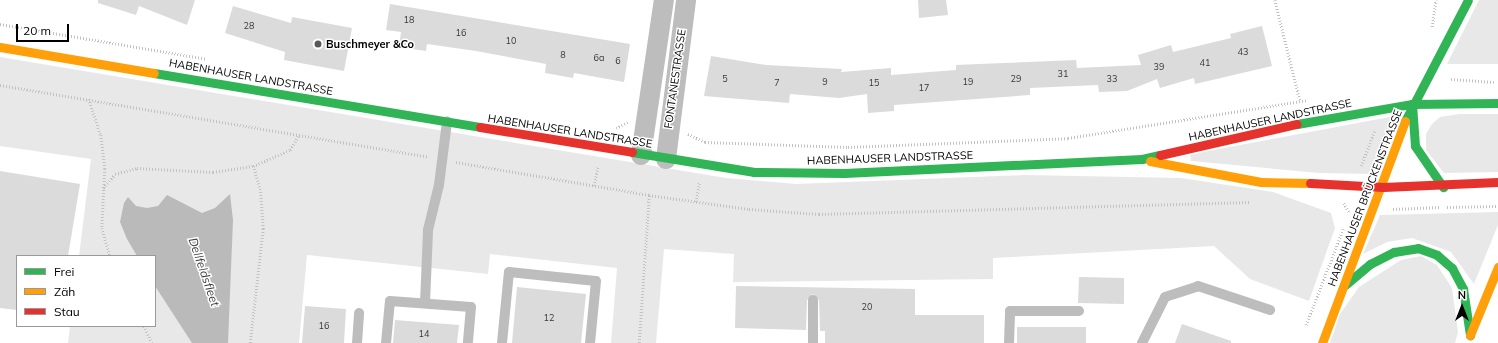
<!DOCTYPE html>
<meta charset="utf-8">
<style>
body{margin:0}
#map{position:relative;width:1498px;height:343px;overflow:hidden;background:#fff;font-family:Mulish,sans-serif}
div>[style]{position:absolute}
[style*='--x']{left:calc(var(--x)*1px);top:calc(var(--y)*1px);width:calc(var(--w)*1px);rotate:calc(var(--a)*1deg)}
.green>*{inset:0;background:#e8e8e8}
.water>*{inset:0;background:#bababa}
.building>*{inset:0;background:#dbdbdb}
.path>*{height:2.5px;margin-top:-1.25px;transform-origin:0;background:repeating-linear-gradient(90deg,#c2c2c2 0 1px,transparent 0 3px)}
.lane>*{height:10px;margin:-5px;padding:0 5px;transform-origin:5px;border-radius:5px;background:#bdbdbd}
.street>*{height:20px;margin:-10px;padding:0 10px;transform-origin:10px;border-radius:10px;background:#bdbdbd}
.fast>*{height:9px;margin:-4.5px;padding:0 4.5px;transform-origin:4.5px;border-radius:4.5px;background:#30b455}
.slow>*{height:9px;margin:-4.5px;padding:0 4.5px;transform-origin:4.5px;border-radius:4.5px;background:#ff9f0a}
.jam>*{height:9px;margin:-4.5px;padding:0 4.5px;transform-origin:4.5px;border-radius:4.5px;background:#e5322d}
.dots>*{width:11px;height:11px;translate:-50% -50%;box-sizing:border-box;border:2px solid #fff;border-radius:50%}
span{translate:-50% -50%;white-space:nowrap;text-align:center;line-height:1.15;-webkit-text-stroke:3px #fff;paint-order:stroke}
.number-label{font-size:9px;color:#373737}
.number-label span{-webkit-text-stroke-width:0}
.poi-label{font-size:11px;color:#000;font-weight:700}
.left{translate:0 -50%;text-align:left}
.street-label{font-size:11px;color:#000}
.water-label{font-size:12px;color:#3d3d3d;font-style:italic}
.legend{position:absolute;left:16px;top:255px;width:140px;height:72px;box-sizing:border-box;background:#fff;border:1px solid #999;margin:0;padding:5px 7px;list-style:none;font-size:12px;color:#000}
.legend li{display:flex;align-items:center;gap:8px;height:20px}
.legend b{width:20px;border:1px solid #999}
.north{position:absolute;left:1442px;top:287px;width:40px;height:40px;-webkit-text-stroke:3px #fff;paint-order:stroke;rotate:0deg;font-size:11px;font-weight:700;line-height:16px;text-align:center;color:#000}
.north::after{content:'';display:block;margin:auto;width:14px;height:18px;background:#000;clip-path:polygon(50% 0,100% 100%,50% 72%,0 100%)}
.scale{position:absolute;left:16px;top:24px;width:53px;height:18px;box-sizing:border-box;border:2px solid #000;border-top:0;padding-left:5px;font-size:12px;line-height:14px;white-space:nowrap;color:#000;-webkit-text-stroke:3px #fff;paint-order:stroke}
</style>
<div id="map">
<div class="green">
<div style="clip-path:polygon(1479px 0,1498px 0,1498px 64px,1447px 64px)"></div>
<div style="clip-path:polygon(0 57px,726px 178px,796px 184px,1026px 175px,1181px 178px,1273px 192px,1331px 213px,1335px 228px,1309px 301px,1250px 279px,1214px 246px,993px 258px,993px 279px,733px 282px,734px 254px,664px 249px,656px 343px,611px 343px,617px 268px,490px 254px,488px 274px,307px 255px,299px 343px,68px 343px,70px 326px,155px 326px,155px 256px,79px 256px,91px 159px,0 146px)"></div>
<div style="clip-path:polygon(1460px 114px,1498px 114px,1498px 172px,1444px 173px,1426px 150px,1426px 134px,1432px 124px,1440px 117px)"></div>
<div style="clip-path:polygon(1400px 115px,1374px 174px,1319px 173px,1191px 161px,1190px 155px,1208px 151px)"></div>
<div style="clip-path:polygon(1498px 212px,1498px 225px,1474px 284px,1451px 252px,1412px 238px,1387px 242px,1363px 254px,1380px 215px)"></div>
<div style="clip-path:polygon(1421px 256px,1437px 265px,1452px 288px,1458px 332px,1455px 343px,1330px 343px,1340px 314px,1359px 287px,1401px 260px)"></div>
</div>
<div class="water">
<div style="clip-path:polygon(230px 194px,233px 220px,228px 343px,192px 343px,155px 286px,155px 256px,137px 256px,127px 239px,120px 222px,124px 203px,128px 197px,136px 206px,147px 208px,158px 206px,167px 195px,202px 213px,215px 208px)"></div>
</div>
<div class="building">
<div style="clip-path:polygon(98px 0,195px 0,187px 25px,139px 6px,136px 15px,98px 3px)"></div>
<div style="clip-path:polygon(918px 0,946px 0,948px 15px,919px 18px)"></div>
<div style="clip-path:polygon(390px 4px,630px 44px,624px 82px,574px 73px,573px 78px,545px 73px,546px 64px,476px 51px,427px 44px,426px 51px,399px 47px,401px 32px,386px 30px)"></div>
<div style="clip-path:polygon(233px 6px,291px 23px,292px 17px,352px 28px,344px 71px,284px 60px,285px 52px,225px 33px)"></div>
<div style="clip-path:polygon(1262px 26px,1272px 66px,1195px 84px,1194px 78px,1160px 88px,1157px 79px,1127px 91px,1099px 92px,1098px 85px,1030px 88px,1030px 95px,894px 105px,894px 111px,868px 113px,867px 94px,839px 98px,790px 94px,789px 103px,704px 96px,711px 56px,766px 65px,842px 69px,841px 72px,891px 68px,891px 75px,956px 70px,956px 65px,979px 64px,1076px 60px,1077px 68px,1141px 65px,1138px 55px,1171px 45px,1173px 52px,1231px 38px,1230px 34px)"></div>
<div style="clip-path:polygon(0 171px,80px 184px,68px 256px,17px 256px,17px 310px,0 308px)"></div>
<div style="clip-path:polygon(1079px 277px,1124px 278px,1124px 304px,1078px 303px)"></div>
<div style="clip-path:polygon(736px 286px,915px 289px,915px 315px,984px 315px,984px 343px,825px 343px,825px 331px,820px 331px,819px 300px,813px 294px,807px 300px,806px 330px,735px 328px)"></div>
<div style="clip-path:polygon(517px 287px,586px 294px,581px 343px,512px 343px)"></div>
<div style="clip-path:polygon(305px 306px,346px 309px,344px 343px,302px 343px)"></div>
<div style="clip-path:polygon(395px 320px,459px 325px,457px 343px,393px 343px)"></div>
<div style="clip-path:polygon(1182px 324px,1231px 341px,1231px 343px,1175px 343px)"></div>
<div style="clip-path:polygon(1017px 327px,1086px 327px,1086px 343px,1017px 343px)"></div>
</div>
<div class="path">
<div style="--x:1275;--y:0;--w:103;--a:76"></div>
<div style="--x:0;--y:24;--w:209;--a:9.6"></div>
<div style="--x:1432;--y:27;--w:27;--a:-82"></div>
<div style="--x:1451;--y:79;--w:43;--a:4"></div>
<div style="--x:0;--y:85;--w:435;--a:9.5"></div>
<div style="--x:89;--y:99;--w:38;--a:72"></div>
<div style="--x:101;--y:135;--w:34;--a:83"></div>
<div style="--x:105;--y:169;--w:59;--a:92.9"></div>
<div style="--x:102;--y:228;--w:29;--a:74"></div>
<div style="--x:616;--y:128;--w:13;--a:-27"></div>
<div style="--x:688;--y:134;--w:19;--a:25"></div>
<div style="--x:705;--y:142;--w:143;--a:2"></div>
<div style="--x:848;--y:147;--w:220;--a:-2.3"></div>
<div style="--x:1068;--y:138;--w:242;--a:-9"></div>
<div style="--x:456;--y:162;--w:196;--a:9.7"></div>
<div style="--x:649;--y:195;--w:101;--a:8"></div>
<div style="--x:749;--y:209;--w:70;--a:4.1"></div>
<div style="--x:819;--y:214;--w:432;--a:-1.6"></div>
<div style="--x:1361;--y:166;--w:39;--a:-69"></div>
<div style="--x:594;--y:186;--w:20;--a:-79"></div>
<div style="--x:103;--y:188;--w:18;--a:-49"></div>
<div style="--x:115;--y:174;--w:23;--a:-15"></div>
<div style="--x:137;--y:168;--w:76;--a:3"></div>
<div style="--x:213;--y:172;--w:40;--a:-8.5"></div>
<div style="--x:253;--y:166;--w:40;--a:-23.4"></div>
<div style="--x:290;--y:150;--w:17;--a:-59"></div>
<div style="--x:696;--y:202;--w:20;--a:-81"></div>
<div style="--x:1344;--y:203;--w:10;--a:61"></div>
<div style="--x:1447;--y:207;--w:51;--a:-1.1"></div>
<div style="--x:1393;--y:209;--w:47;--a:-2.4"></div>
<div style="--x:1306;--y:325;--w:103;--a:-68.9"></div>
<div style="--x:144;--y:326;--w:19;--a:65"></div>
<div style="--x:250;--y:343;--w:115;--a:-83.5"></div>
<div style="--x:263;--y:229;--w:39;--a:-94"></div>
<div style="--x:260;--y:190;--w:25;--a:-106"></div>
<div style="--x:639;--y:343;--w:148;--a:-86.1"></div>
</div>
<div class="lane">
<div style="--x:425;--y:303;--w:73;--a:-87.6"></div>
<div style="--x:428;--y:230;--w:46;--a:-76.3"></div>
<div style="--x:439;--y:185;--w:64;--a:-82.8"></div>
<div style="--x:357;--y:343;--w:30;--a:-86"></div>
<div style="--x:386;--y:343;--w:42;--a:-84.6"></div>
<div style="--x:390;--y:301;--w:81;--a:4.2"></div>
<div style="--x:471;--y:307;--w:36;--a:95"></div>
<div style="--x:502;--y:343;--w:71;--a:-84.4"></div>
<div style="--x:509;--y:272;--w:87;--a:5.9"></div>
<div style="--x:596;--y:281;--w:62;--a:95.5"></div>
<div style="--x:813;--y:343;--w:43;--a:-90"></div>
<div style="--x:1009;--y:343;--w:32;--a:-88"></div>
<div style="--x:1010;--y:311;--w:69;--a:0"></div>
<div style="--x:1142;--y:343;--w:51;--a:-63.4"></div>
<div style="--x:1165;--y:297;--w:35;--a:-18"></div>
<div style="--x:1198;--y:286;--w:76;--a:18.4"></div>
</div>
<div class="street">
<div style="--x:641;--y:155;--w:157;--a:-81.6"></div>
<div style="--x:666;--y:159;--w:160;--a:-82.8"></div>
</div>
<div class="fast">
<div style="--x:154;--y:73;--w:330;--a:9.4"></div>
<div style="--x:1412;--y:104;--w:42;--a:85.9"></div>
<div style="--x:1415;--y:146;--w:50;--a:55.7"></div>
<div style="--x:1405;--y:121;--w:136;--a:-62.5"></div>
<div style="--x:1297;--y:124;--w:117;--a:-9.9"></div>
<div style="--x:1412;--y:104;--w:86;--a:-0.7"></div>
<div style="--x:632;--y:152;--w:124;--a:9.3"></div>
<div style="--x:754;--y:172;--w:90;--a:0.6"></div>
<div style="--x:844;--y:173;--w:298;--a:-2.7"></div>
<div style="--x:1142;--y:159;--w:18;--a:-13"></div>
<div style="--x:1345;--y:285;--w:33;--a:-40"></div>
<div style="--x:1370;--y:264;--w:27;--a:-27"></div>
<div style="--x:1394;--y:252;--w:24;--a:-9"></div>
<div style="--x:1418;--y:248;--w:20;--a:20"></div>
<div style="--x:1437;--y:255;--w:20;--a:41"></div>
<div style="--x:1452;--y:268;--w:24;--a:62"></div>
<div style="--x:1463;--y:289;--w:47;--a:81.3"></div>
</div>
<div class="slow">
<div style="--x:0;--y:47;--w:156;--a:9.6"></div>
<div style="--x:1150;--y:161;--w:113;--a:10.7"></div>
<div style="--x:1261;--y:182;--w:49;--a:1.2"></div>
<div style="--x:1470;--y:335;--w:74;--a:-67.6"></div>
<div style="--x:1322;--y:343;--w:237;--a:-69.5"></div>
</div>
<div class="jam">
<div style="--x:480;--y:127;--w:154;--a:9.3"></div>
<div style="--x:1160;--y:155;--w:140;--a:-12.8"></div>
<div style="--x:1310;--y:183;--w:73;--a:3.1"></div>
<div style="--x:1383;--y:187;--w:115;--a:-2.5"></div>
</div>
<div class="dots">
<div style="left:318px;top:44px;background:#595959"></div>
</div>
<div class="number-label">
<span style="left:409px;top:20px">18</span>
<span style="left:249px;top:26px">28</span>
<span style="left:461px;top:33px">16</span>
<span style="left:511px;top:41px">10</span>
<span style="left:1243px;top:52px">43</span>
<span style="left:563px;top:55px">8</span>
<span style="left:599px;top:58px">6a</span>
<span style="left:618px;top:61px">6</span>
<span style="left:1205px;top:63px">41</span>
<span style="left:1159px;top:67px">39</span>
<span style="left:1063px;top:74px">31</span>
<span style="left:725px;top:79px">5</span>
<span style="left:1016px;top:79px">29</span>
<span style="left:1112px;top:79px">33</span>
<span style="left:825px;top:82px">9</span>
<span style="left:968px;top:82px">19</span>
<span style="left:777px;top:83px">7</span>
<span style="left:874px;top:83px">15</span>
<span style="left:924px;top:88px">17</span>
<span style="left:867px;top:307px">20</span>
<span style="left:549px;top:318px">12</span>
<span style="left:324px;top:326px">16</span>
<span style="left:424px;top:334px">14</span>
</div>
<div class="poi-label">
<span class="left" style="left:326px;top:44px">Buschmeyer &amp;Co</span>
</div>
<div class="street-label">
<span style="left:251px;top:77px;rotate:10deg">HABENHAUSER LANDSTRASSE</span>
<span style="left:675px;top:79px;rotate:-82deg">FONTANESTRASSE</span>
<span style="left:1270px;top:120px;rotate:-12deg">HABENHAUSER LANDSTRASSE</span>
<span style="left:570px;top:131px;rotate:9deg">HABENHAUSER LANDSTRASSE</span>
<span style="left:890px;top:158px;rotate:-2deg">HABENHAUSER LANDSTRASSE</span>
<span style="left:1365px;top:198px;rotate:-69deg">HABENHAUSER BRÜCKENSTRASSE</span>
</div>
<div class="water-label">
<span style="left:204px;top:272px;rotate:71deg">Dellfeldsfleet</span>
</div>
<ul class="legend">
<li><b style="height:5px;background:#30b455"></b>Frei</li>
<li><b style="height:5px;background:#ff9f0a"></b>Zäh</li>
<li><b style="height:5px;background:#e5322d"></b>Stau</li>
</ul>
<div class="north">N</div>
<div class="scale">20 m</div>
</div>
